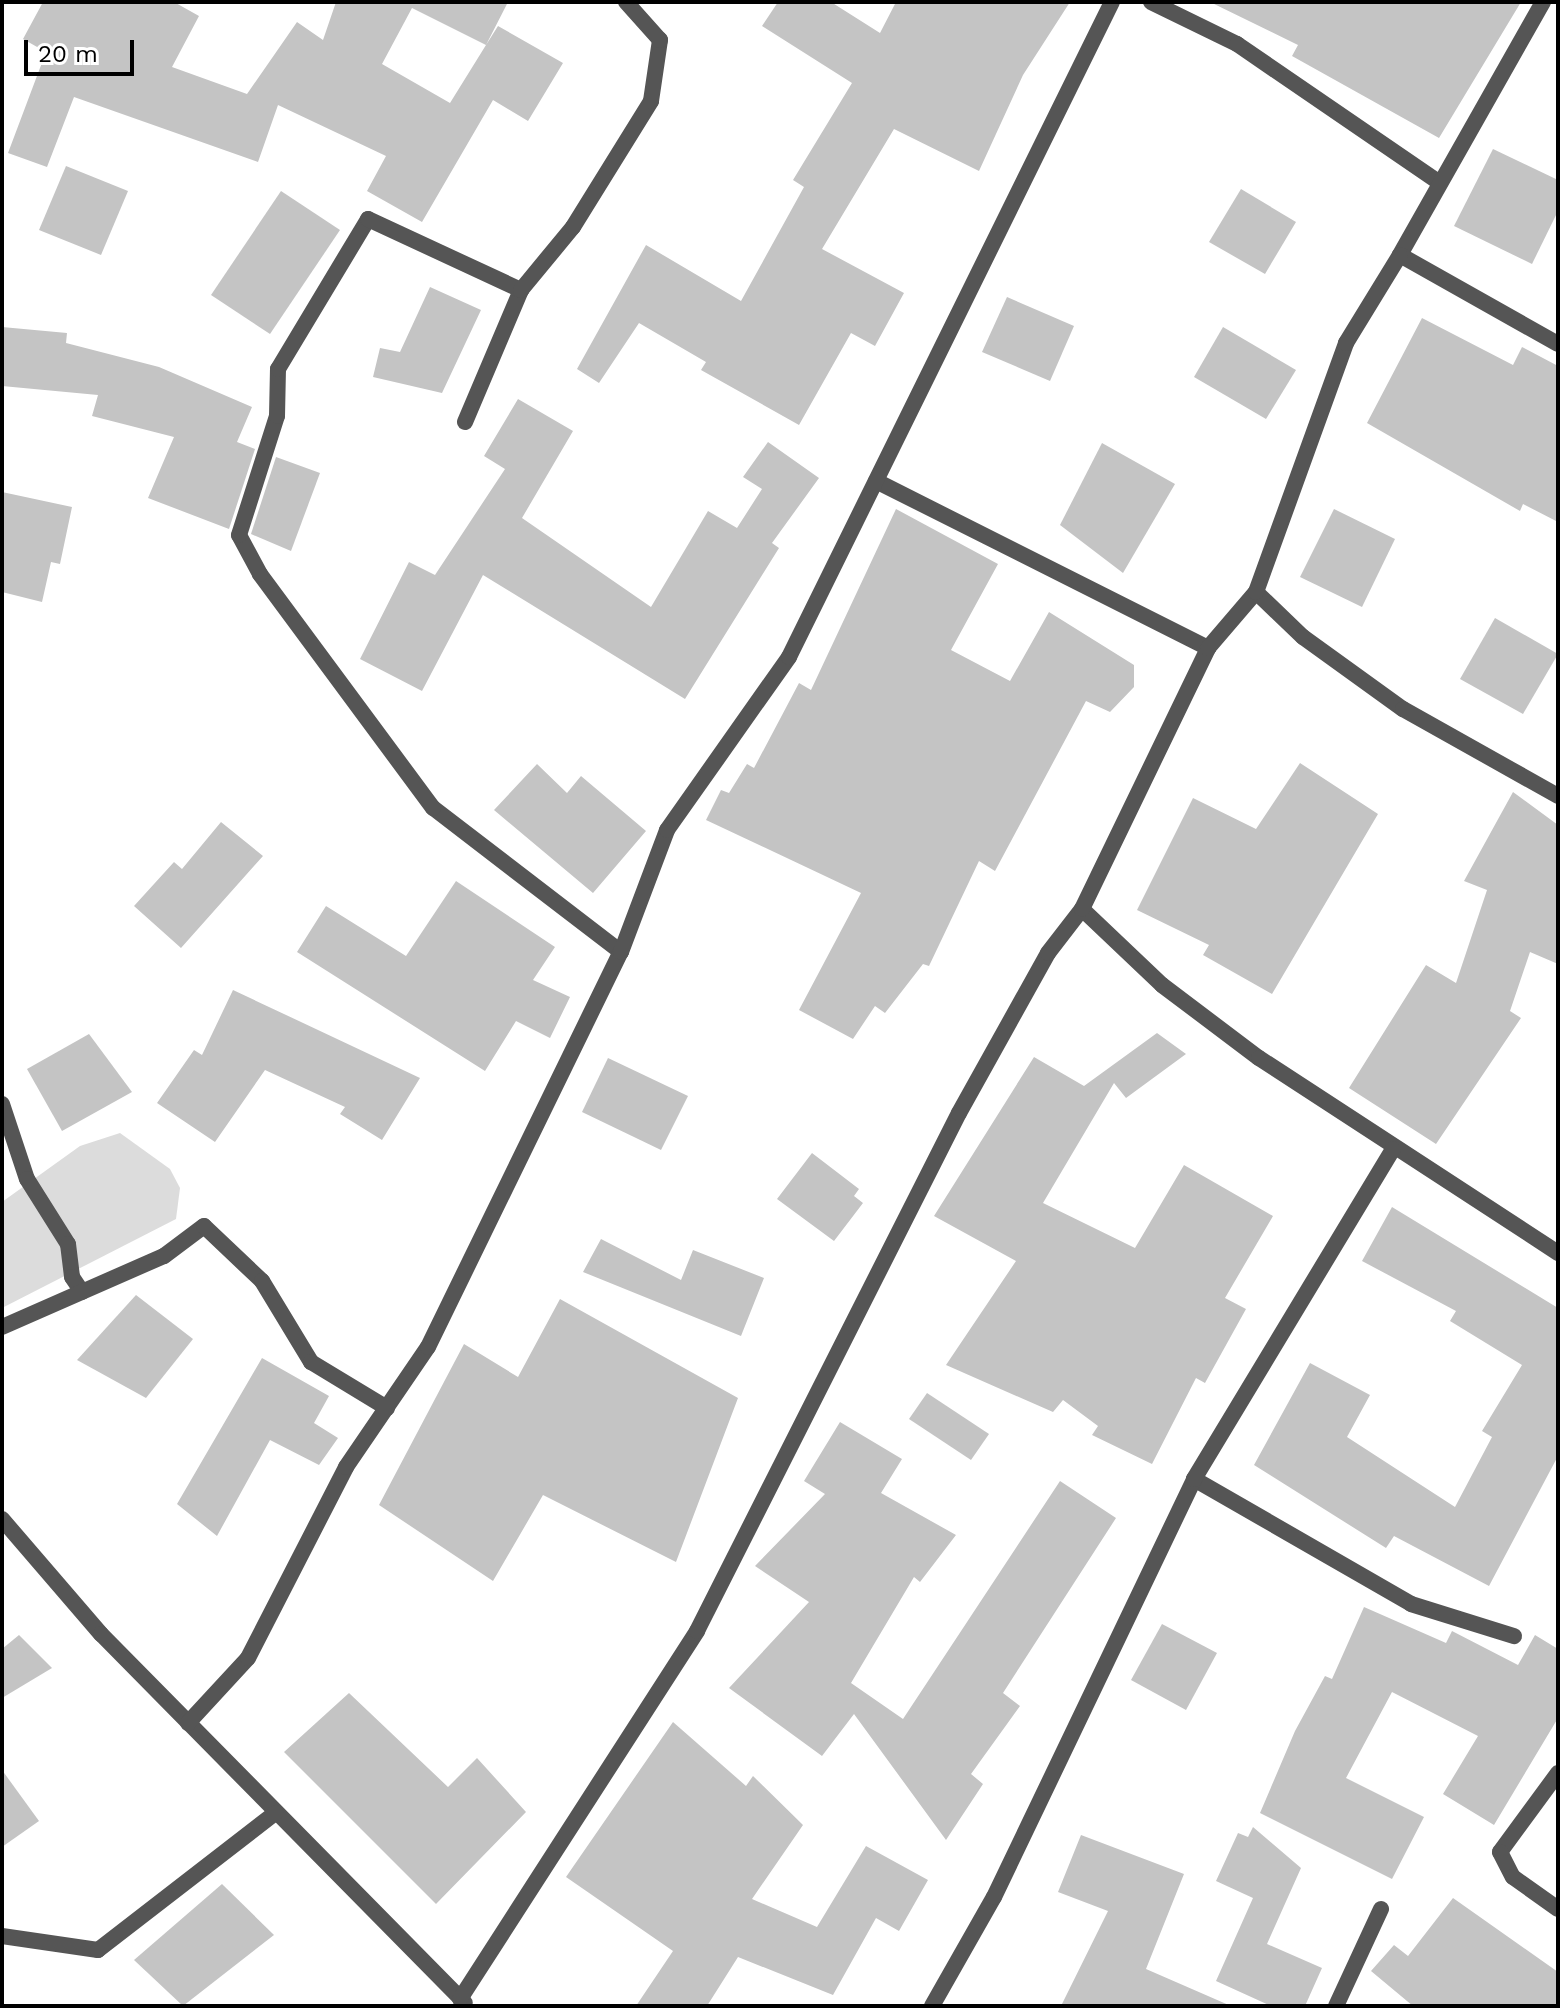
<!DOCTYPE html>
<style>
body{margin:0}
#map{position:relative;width:1560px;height:2008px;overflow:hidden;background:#fff;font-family:"Work Sans",sans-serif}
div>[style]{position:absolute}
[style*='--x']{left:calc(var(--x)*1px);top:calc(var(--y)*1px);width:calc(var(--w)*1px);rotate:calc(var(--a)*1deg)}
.green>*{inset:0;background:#dcdcdc}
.building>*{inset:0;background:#c4c4c4}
.street>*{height:16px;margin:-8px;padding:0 8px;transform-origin:8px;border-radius:8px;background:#555}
span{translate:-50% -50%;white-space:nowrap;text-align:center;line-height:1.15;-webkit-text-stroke:6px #fff;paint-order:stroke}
.frame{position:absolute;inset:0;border:4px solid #000;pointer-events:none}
.scale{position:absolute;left:24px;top:40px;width:110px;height:36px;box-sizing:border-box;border:4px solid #000;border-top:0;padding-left:10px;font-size:24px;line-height:28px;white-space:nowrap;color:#000;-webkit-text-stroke:6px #fff;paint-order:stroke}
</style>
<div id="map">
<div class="green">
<div style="clip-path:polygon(120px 1133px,170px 1169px,180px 1188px,176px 1219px,2px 1308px,2px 1202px,80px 1146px)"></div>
</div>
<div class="building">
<div style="clip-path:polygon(evenodd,43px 2px,174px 2px,199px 16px,172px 67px,247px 94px,297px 22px,323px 40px,336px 2px,508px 2px,486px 45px,498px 26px,563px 63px,528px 121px,493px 100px,422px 222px,367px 191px,386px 156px,278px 105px,258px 162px,74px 97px,47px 167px,8px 153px,46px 52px,23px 39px,43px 2px,412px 8px,486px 45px,450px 103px,382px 64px,412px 8px)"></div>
<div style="clip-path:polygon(778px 2px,831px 2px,880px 33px,896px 2px,1070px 2px,1023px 75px,979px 171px,894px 129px,822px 249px,904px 293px,875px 346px,851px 333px,799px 425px,701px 370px,706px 362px,639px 323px,599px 383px,577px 369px,646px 245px,741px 301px,804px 187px,793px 180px,852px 83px,762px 26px)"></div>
<div style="clip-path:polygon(1210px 2px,1521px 2px,1439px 138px,1292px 56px,1298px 45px)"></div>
<div style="clip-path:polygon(1493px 149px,1558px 180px,1558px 211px,1532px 264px,1454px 226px)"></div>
<div style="clip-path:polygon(66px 166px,128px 191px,101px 255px,39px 230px)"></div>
<div style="clip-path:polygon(1241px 189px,1296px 222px,1265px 274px,1209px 242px)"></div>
<div style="clip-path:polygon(281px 191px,340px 230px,270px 334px,211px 295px)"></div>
<div style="clip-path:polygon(430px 287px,481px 310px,442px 393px,373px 377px,380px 348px,400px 352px)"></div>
<div style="clip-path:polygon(1007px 297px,1074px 326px,1050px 381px,982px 352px)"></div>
<div style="clip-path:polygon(1422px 318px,1513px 365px,1522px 347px,1558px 366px,1558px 522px,1523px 504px,1520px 511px,1367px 423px)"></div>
<div style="clip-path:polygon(2px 327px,67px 333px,66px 343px,159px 367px,252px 407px,237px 442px,255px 449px,229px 529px,148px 498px,174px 437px,92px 416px,98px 395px,2px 386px)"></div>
<div style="clip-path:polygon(1223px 327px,1296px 370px,1266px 419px,1194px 377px)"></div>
<div style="clip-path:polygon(518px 399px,573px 431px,522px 518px,651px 607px,708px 511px,737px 528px,762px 489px,743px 477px,768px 442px,819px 478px,772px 543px,779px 548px,685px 699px,483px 575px,422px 691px,360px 659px,409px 562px,435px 575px,505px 469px,484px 456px)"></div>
<div style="clip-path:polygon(1102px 443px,1175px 484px,1123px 573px,1060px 525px)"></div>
<div style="clip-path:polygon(276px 457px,320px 473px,291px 551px,251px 534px)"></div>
<div style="clip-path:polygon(2px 492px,72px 507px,60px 564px,51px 562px,42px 602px,2px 592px)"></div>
<div style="clip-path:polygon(896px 509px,998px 564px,951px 650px,1010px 681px,1049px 612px,1134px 665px,1134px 687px,1110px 712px,1086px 701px,995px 871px,979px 861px,929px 966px,923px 964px,885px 1013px,875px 1006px,853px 1039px,799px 1010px,861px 893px,706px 820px,721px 790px,729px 793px,747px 764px,754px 768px,799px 683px,811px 690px)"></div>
<div style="clip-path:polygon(1334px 509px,1395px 539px,1362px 607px,1300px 577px)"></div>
<div style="clip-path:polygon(1495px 618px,1558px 654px,1523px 714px,1460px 679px)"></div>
<div style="clip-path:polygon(1300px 763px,1378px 814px,1272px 994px,1203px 955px,1209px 945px,1137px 910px,1193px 798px,1256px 829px)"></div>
<div style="clip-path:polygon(537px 764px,567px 793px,581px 776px,646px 831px,593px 893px,494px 810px)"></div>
<div style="clip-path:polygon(1513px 792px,1558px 825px,1558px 964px,1530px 952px,1510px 1011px,1521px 1018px,1436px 1144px,1349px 1088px,1426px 965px,1456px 983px,1487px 890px,1464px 881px)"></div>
<div style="clip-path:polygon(221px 822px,263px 856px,181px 948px,134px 906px,174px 862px,182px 869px)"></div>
<div style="clip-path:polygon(456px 881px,555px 947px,533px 980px,570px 997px,550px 1038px,516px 1021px,485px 1071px,297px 952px,326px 906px,406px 956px)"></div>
<div style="clip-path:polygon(233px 990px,420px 1078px,382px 1140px,340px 1114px,345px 1107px,265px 1070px,215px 1142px,157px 1103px,194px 1050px,202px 1055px)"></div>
<div style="clip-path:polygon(1157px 1033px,1186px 1054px,1126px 1098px,1114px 1083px,1043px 1203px,1135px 1248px,1184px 1165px,1273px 1216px,1225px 1298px,1246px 1309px,1205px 1383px,1196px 1378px,1152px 1464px,1092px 1435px,1098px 1426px,1063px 1400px,1053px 1412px,946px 1365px,1016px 1261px,934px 1216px,1034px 1057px,1084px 1086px)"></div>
<div style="clip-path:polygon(89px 1034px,132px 1092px,62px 1131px,27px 1069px)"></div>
<div style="clip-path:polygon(608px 1058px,688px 1096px,661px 1150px,582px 1112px)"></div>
<div style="clip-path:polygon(812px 1153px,859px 1189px,854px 1196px,863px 1203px,834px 1241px,777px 1199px)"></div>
<div style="clip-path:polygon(1392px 1207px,1558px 1308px,1558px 1456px,1489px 1586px,1394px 1536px,1386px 1548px,1254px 1465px,1310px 1363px,1370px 1395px,1347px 1437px,1455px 1507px,1492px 1437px,1482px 1431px,1522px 1365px,1450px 1321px,1456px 1311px,1362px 1261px)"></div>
<div style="clip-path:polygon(601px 1239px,681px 1280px,693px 1250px,764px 1278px,741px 1336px,583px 1272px)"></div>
<div style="clip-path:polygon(136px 1295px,193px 1339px,146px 1398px,77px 1360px)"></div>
<div style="clip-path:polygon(560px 1299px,738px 1398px,676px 1562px,543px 1495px,493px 1581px,379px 1505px,464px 1344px,518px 1377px)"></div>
<div style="clip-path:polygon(262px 1358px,329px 1396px,314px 1423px,338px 1438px,319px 1465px,270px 1440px,217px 1536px,177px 1504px)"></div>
<div style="clip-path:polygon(927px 1393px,989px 1434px,971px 1460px,909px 1419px)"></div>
<div style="clip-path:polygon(840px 1422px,902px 1459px,881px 1493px,956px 1535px,920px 1582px,914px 1577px,851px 1683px,903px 1719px,1060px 1481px,1116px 1518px,1003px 1693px,1020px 1706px,971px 1774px,983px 1784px,946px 1840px,854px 1714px,822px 1756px,729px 1688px,809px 1602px,755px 1566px,825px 1494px,804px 1481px)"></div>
<div style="clip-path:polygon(1364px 1607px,1446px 1643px,1452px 1631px,1518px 1665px,1535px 1635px,1558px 1649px,1558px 1718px,1494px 1825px,1443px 1794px,1478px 1736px,1392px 1692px,1346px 1778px,1424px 1817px,1392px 1879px,1260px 1813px,1295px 1731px,1325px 1676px,1332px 1679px)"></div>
<div style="clip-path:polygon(1162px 1624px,1217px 1653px,1186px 1710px,1131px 1680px)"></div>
<div style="clip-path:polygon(19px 1635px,52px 1668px,2px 1698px,2px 1649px)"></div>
<div style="clip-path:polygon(349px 1693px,448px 1787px,477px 1758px,526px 1812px,436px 1904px,284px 1752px)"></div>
<div style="clip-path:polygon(673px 1722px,746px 1786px,753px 1776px,803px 1825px,752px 1899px,817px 1927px,866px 1846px,928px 1880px,899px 1931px,876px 1918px,833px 1995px,738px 1957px,707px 2006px,636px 2006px,673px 1951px,566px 1877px)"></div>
<div style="clip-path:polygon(2px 1770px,39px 1821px,2px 1847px)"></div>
<div style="clip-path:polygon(1253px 1827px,1301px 1868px,1267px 1944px,1322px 1968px,1305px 2006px,1271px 2006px,1216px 1981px,1253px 1898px,1216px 1881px,1238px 1833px,1248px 1837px)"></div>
<div style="clip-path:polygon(1081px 1835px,1184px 1874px,1146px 1969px,1231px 2006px,1061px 2006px,1108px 1911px,1058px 1892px)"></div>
<div style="clip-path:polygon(222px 1884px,274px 1935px,183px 2006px,134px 1960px)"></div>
<div style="clip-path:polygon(1453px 1898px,1558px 1972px,1558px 2006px,1413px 2006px,1371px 1971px,1394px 1945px,1408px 1956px)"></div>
</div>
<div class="street">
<div style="--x:1151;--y:2;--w:96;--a:26"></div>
<div style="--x:1237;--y:44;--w:246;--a:34.4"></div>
<div style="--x:1543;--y:2;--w:291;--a:119.5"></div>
<div style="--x:1400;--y:255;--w:181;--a:29.4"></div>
<div style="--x:465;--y:422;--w:143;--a:-67"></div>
<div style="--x:876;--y:481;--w:372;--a:26.7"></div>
<div style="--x:1256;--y:592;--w:65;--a:43.8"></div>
<div style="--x:1303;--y:637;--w:123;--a:35.8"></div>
<div style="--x:1403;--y:709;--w:178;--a:29.3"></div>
<div style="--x:1082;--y:909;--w:110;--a:43.5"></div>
<div style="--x:1162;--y:985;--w:121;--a:37"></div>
<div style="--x:1259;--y:1058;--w:357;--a:33.1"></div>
<div style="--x:621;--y:952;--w:237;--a:-142.5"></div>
<div style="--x:433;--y:808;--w:291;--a:-126.5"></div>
<div style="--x:260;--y:574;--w:44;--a:-118.3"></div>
<div style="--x:239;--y:535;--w:125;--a:-72.3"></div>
<div style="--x:277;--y:416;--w:47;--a:-88.8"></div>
<div style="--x:278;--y:369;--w:175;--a:-59"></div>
<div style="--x:368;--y:219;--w:169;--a:24.9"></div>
<div style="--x:521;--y:290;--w:82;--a:-50.5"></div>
<div style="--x:573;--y:227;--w:148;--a:-58.2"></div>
<div style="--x:651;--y:101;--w:62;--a:-81.6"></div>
<div style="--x:660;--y:40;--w:51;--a:-131.8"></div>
<div style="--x:2;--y:1104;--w:79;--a:71.6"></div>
<div style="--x:27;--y:1179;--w:77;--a:57.8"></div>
<div style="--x:68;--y:1244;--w:33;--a:83"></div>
<div style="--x:72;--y:1277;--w:18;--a:56"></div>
<div style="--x:2;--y:1327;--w:177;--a:-23.7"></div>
<div style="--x:164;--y:1256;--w:50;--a:-36.9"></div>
<div style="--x:204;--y:1226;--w:80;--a:43.5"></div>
<div style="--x:262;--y:1281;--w:95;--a:58.8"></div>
<div style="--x:311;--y:1362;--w:89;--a:31.2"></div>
<div style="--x:1194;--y:1479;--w:250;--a:29.9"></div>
<div style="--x:1411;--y:1604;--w:108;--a:17.3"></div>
<div style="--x:2;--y:1519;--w:152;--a:49.3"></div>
<div style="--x:101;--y:1634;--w:518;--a:45.39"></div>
<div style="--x:188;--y:1723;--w:88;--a:-47.3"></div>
<div style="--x:248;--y:1658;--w:215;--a:-62.8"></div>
<div style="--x:346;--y:1467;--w:145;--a:-55.7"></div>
<div style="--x:428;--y:1347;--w:440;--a:-64"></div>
<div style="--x:621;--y:952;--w:130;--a:-69.3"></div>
<div style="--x:667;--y:830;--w:212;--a:-54.8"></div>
<div style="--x:789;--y:657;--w:730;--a:-63.75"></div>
<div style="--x:1558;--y:1773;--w:98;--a:126.3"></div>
<div style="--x:1500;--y:1852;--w:28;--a:63"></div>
<div style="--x:1513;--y:1877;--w:55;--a:35.4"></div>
<div style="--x:2;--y:1936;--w:97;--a:8.3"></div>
<div style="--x:98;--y:1950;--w:224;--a:-37.7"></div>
<div style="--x:460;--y:1999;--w:438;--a:-57.2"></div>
<div style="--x:697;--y:1631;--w:580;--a:-63.17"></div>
<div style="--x:959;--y:1113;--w:183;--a:-60.9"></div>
<div style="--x:1048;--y:953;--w:56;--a:-52.3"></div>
<div style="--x:1082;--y:909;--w:290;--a:-64.2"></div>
<div style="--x:1208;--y:648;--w:74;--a:-49.4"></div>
<div style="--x:1256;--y:592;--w:265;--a:-70.1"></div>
<div style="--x:1346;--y:343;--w:103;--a:-58.5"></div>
<div style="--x:932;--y:2006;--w:125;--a:-60.4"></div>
<div style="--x:994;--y:1897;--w:463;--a:-64.4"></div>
<div style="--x:1194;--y:1479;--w:385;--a:-58.9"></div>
<div style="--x:1336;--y:2006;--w:107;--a:-65.1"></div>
</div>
<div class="frame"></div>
<div class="scale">20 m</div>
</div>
